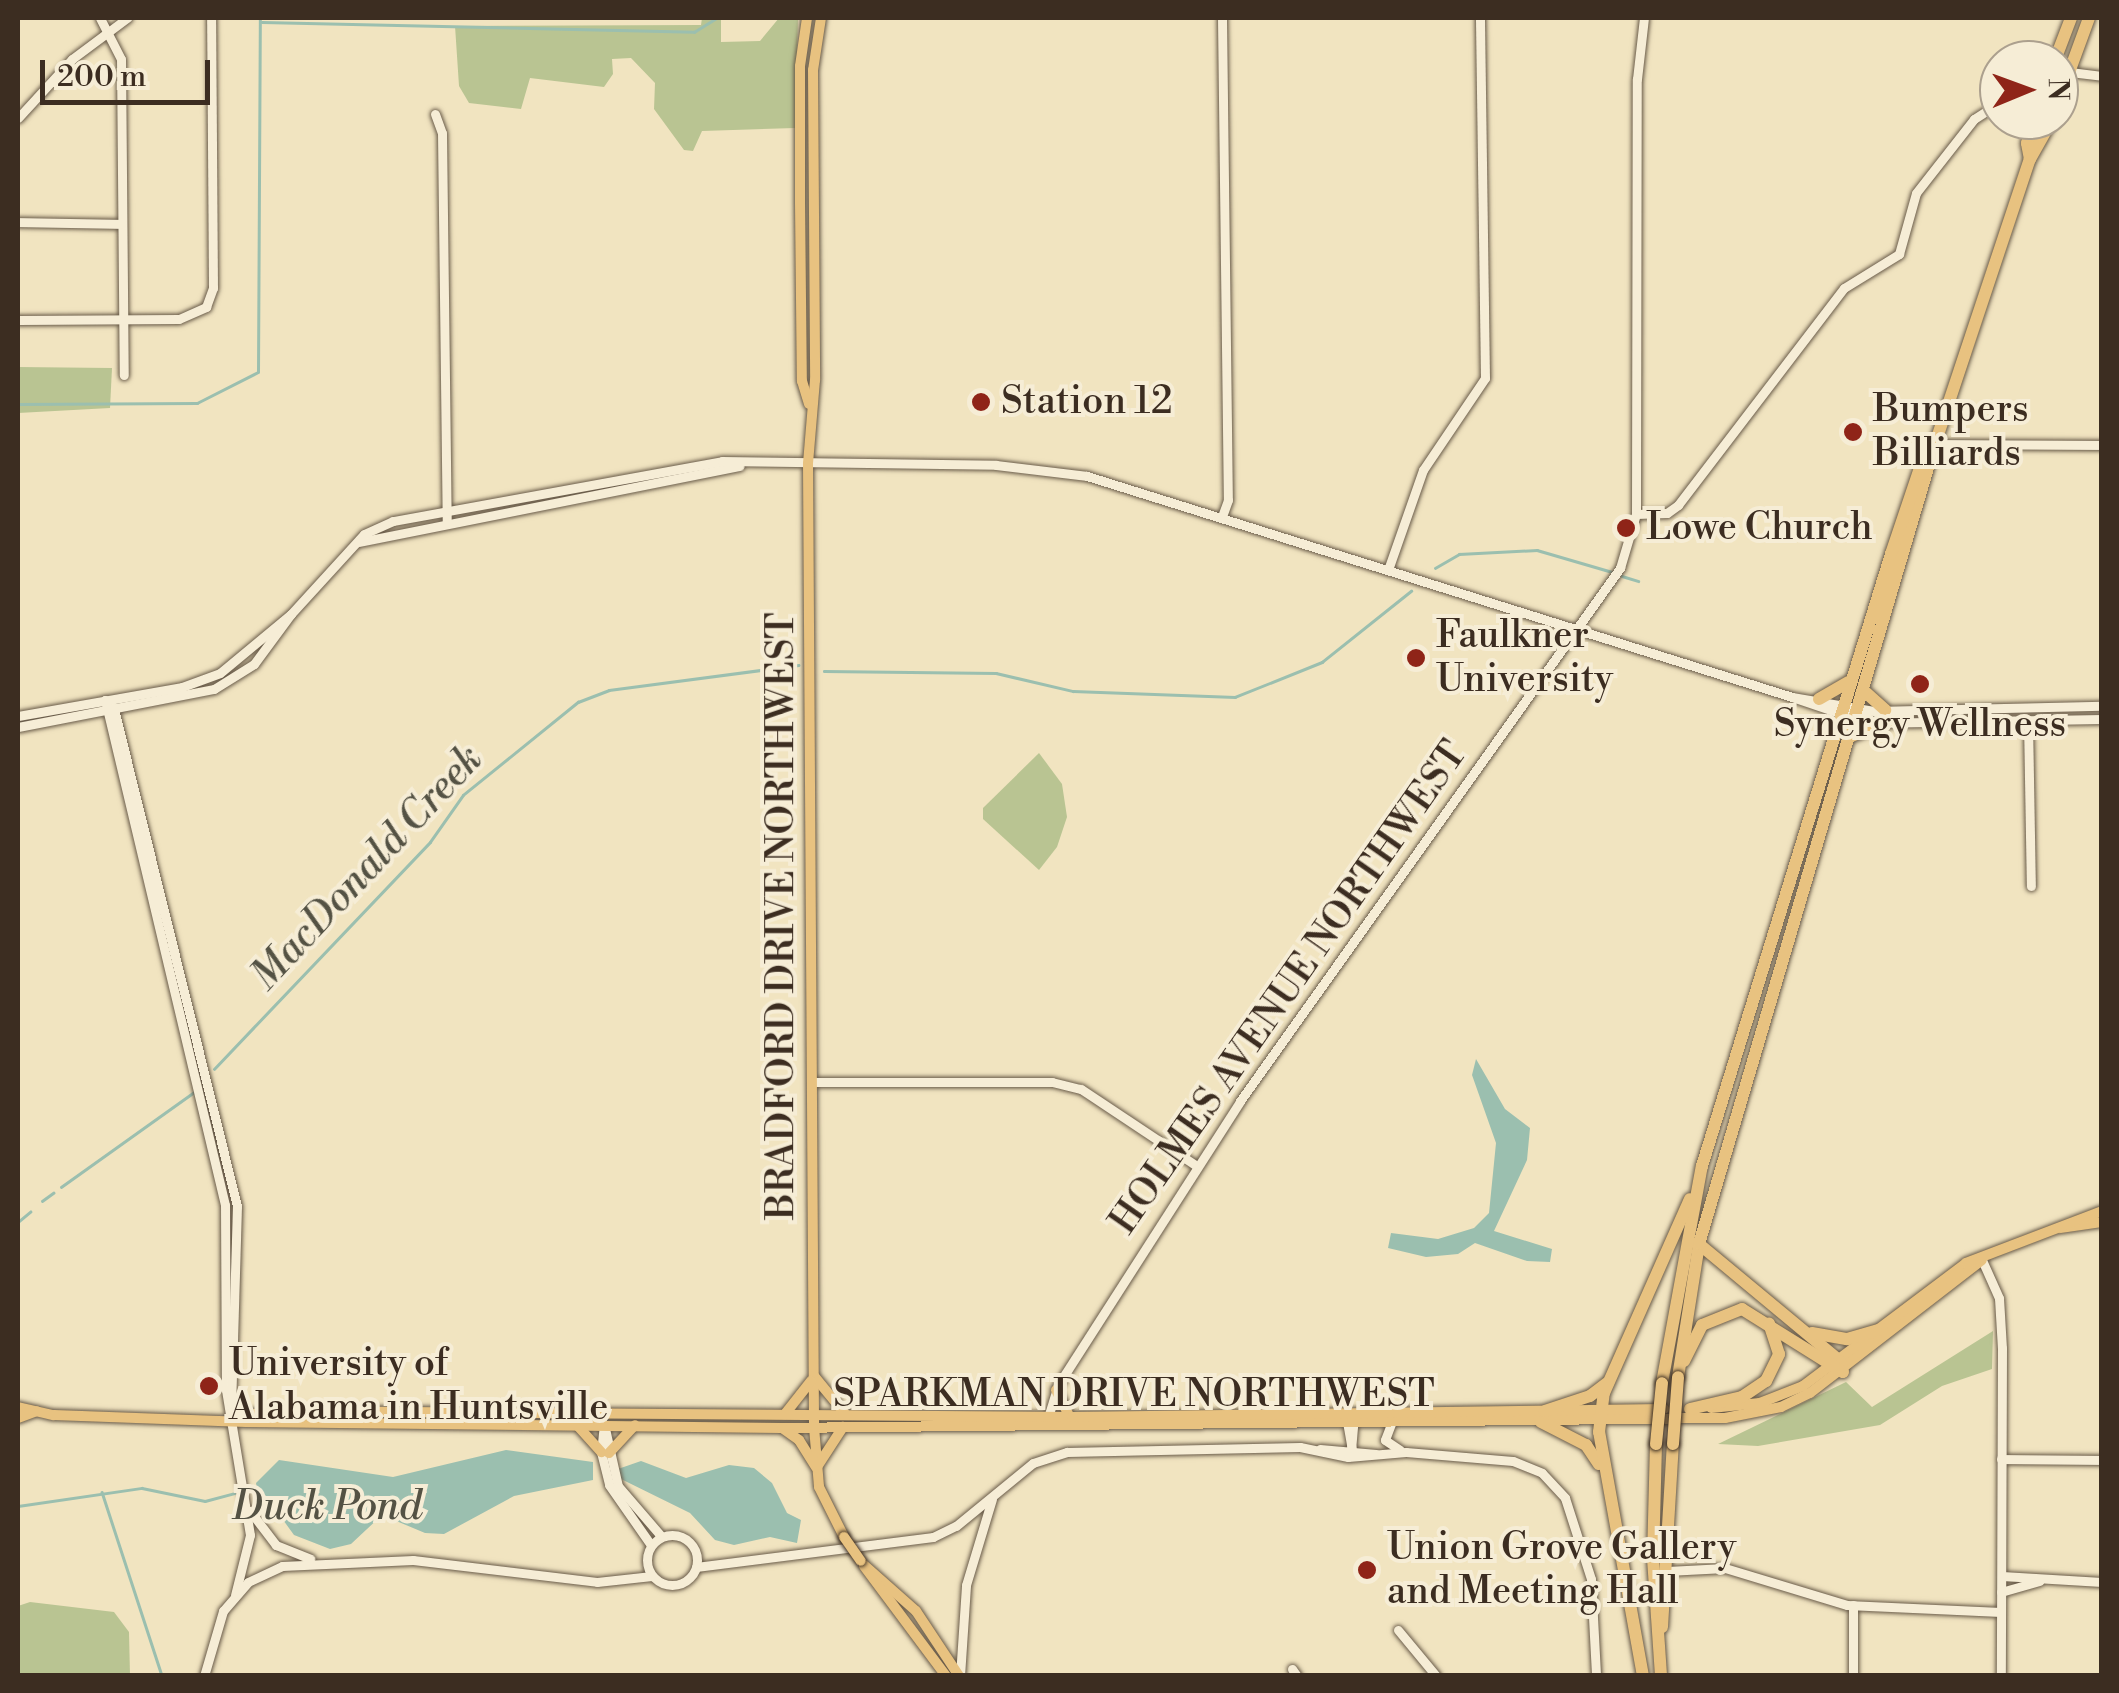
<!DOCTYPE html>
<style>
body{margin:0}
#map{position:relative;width:2119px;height:1693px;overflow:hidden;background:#f1e4c0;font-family:"Libre Bodoni",serif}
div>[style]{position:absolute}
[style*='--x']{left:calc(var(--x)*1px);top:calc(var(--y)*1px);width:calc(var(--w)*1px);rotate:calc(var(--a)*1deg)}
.green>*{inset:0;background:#b9c492}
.water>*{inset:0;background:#9bbfaf}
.stream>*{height:2.5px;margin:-1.25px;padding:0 1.25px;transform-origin:1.25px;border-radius:1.25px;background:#9bbfaf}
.roads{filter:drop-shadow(0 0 2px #695b49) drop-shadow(0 0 2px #695b49)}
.minor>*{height:9px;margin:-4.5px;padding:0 4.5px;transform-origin:4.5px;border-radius:4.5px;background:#f6edd6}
.minor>.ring{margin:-4.5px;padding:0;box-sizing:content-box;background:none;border:9px solid #f6edd6;border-radius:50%}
.major>*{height:10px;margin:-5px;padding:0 5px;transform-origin:5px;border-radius:5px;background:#e8c280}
.highway>*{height:12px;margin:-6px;padding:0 6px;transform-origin:6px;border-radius:6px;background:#e8c280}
.bridges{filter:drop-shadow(0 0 2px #3c2d21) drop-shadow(0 0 2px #3c2d21)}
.major-bridge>*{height:10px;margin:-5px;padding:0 5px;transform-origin:5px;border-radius:5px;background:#e8c280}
.highway-bridge>*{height:12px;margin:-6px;padding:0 6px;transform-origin:6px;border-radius:6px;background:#e8c280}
.dots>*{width:28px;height:28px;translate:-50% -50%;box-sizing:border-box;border:5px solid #f6edd6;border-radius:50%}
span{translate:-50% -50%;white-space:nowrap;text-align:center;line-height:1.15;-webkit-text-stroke:8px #f6edd6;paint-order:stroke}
.poi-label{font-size:38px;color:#3c2d21}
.left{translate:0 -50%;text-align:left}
.street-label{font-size:38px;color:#3c2d21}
.water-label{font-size:40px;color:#545244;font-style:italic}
.frame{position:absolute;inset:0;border:20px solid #3c2d21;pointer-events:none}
.north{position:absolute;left:1979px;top:40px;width:100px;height:100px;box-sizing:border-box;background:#f6edd6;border:2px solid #aca08e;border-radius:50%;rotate:89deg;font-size:28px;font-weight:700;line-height:40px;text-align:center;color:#3c2d21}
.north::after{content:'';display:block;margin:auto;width:35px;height:45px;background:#8f2418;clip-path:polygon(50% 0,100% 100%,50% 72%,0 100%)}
.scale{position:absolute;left:40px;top:60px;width:170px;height:45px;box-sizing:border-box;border:5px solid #3c2d21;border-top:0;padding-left:12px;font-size:30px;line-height:35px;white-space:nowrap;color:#3c2d21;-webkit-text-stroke:8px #f6edd6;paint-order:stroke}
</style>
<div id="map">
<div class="green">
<div style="clip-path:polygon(702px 18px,721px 18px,721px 42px,760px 41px,779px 18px,798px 18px,795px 128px,702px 131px,693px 151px,684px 150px,654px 109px,655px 83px,631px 58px,612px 59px,613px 74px,604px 87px,530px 78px,521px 109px,469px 103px,459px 86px,455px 26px,701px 25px)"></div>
<div style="clip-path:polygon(18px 367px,112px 368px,110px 408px,18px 413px)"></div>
<div style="clip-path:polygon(1039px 753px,1062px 784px,1067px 817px,1057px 847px,1039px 870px,983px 819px,983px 808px)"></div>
<div style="clip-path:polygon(1993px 1331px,1992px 1369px,1942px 1386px,1880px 1425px,1758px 1446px,1718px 1444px,1846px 1382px,1872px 1407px)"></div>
<div style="clip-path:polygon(30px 1602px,114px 1612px,129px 1632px,130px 1675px,18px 1675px,18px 1606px)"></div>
</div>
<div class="water">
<div style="clip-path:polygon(1476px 1059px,1505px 1109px,1530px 1128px,1527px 1160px,1494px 1231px,1552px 1249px,1550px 1262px,1527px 1261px,1475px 1243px,1458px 1254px,1426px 1257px,1388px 1248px,1391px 1233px,1438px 1239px,1474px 1228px,1489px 1213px,1496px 1143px,1472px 1075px)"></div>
<div style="clip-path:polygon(506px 1450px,593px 1462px,593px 1480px,514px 1496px,444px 1534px,425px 1533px,382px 1515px,351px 1544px,330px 1549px,294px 1535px,265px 1495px,258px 1495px,256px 1483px,279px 1460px,393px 1477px)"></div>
<div style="clip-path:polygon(641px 1461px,686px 1478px,729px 1465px,754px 1468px,772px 1483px,787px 1513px,801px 1520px,797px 1543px,770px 1537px,734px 1545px,715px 1540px,690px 1513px,621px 1479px,618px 1469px)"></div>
</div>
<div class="stream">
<div style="--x:262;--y:22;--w:432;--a:1.3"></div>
<div style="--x:694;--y:32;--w:26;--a:-32"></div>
<div style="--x:18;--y:404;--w:179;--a:-0.3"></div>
<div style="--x:197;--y:403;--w:68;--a:-26.9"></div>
<div style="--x:258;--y:372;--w:354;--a:-89.7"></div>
<div style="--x:1435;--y:568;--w:28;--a:-30"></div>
<div style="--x:1459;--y:554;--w:78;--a:-2.9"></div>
<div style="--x:1537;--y:550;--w:78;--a:16.3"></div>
<div style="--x:1622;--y:576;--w:17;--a:17"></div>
<div style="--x:824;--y:671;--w:172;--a:0.7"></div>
<div style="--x:996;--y:673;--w:79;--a:13.2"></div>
<div style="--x:1073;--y:691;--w:162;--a:2.1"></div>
<div style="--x:1235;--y:697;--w:94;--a:-21.9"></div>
<div style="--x:1322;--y:662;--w:114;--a:-38.6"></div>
<div style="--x:214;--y:1069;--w:313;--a:-46.4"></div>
<div style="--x:430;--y:842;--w:57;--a:-54.9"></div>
<div style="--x:463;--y:795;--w:148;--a:-39"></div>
<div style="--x:578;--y:702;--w:33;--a:-21"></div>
<div style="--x:609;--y:690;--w:191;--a:-7.5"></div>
<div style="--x:61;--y:1187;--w:163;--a:-35.5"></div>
<div style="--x:42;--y:1201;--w:14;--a:-36"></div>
<div style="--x:18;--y:1222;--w:16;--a:-40"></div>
<div style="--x:102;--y:1492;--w:194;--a:71.9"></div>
<div style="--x:18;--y:1506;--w:125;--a:-8.3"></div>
<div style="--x:142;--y:1488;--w:64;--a:11.7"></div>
<div style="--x:205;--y:1501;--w:30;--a:-15"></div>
</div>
<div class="roads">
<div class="minor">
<div style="--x:100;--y:18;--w:46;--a:62.9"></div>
<div style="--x:121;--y:59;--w:316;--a:89.5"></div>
<div style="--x:1222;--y:18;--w:482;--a:89.3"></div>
<div style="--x:1228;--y:500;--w:15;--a:110"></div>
<div style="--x:2070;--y:72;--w:32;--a:7"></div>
<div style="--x:435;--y:114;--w:20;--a:70"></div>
<div style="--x:442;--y:133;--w:388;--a:89.3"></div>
<div style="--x:18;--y:118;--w:80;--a:-47.5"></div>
<div style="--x:72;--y:59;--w:69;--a:-36.7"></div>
<div style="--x:18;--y:222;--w:104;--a:1.1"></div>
<div style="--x:18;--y:320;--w:161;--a:-0.4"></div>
<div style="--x:179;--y:319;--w:30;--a:-24"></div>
<div style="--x:206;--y:307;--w:20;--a:-70"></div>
<div style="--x:213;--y:288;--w:270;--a:-90.4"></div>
<div style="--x:1935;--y:444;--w:167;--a:0.3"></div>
<div style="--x:1636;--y:514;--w:31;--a:-2"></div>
<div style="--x:1667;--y:513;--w:14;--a:-36"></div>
<div style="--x:1678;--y:505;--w:273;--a:-52.6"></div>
<div style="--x:1844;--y:288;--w:65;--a:-31.7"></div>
<div style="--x:1899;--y:254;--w:63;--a:-74.4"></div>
<div style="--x:1916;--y:193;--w:94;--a:-51.9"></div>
<div style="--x:1974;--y:119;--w:30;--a:-33"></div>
<div style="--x:359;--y:542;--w:388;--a:-11.3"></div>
<div style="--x:1389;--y:567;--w:103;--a:-70.7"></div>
<div style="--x:1423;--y:470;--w:111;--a:-56"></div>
<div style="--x:1485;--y:378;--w:360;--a:-90.8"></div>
<div style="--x:1795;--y:698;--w:78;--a:18.7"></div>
<div style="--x:1869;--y:723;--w:233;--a:-1"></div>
<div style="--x:105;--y:700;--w:519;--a:76.63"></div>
<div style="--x:225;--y:1205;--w:185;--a:89.7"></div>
<div style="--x:226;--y:1390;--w:147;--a:80.6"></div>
<div style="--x:250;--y:1535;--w:62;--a:104"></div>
<div style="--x:105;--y:700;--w:13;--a:45"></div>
<div style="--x:114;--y:709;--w:512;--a:76.1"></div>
<div style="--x:237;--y:1206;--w:200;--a:91.7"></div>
<div style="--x:18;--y:716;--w:167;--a:-10"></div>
<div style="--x:182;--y:687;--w:40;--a:-20.2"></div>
<div style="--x:220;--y:673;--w:92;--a:-39.7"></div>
<div style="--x:291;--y:614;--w:108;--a:-47.6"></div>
<div style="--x:364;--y:534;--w:32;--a:-24"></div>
<div style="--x:393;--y:521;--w:334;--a:-10.3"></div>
<div style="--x:722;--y:461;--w:274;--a:0.8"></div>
<div style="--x:996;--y:465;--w:92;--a:6.9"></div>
<div style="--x:1087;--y:476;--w:739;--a:17.4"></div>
<div style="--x:1792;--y:697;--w:83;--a:9.7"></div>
<div style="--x:1874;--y:711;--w:228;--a:-1.3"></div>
<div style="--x:2028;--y:721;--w:165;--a:89"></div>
<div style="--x:18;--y:727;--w:200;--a:-11"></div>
<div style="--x:214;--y:689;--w:47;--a:-32"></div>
<div style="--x:254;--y:664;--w:62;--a:-53.5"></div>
<div style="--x:813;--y:1082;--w:239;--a:0"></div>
<div style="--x:1052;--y:1082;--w:30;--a:14"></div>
<div style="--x:1081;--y:1089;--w:139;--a:33.6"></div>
<div style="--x:1982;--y:1260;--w:42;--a:65.9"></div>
<div style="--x:1999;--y:1298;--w:50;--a:86.6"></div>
<div style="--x:2002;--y:1348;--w:328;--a:90.2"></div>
<div style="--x:1346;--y:1416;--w:34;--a:80"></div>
<div style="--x:604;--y:1424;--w:28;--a:96"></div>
<div style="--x:601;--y:1452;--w:34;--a:76"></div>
<div style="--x:609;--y:1485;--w:73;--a:55"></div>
<div style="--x:604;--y:1424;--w:64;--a:77.3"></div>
<div style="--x:618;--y:1486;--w:66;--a:49.3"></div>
<div style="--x:1046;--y:1424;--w:41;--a:-72.9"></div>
<div style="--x:1058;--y:1385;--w:337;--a:-57.3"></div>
<div style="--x:1240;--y:1101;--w:655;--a:-54.51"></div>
<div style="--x:1620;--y:568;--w:56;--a:-73.5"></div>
<div style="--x:1636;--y:514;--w:435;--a:-89.9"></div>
<div style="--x:1637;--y:79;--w:61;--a:-83.5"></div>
<div style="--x:1391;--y:1424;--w:17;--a:111"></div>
<div style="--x:1385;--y:1440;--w:18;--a:34"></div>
<div style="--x:1320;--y:1449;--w:56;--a:5.1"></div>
<div style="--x:1351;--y:1450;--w:34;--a:-85"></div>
<div style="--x:2001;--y:1459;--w:101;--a:0.6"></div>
<div style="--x:250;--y:1511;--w:43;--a:52.6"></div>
<div style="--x:276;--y:1545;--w:37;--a:22"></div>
<div class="ring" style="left:647px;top:1535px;width:41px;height:41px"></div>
<div style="--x:696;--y:1567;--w:239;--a:-7.2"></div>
<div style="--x:933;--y:1537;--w:25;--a:-26"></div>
<div style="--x:956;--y:1526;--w:99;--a:-39.3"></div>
<div style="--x:1033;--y:1463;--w:36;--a:-18"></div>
<div style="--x:1067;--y:1452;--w:233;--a:-1.2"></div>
<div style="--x:1300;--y:1447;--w:49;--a:11.8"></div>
<div style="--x:1348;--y:1457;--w:58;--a:-4.9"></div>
<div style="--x:1406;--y:1452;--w:107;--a:4.8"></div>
<div style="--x:1513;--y:1461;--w:31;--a:22"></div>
<div style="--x:1542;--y:1473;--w:34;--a:47"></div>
<div style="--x:1565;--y:1498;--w:85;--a:72.2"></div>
<div style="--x:1591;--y:1579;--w:97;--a:87"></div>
<div style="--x:1667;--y:1571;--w:58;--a:-3"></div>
<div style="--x:1725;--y:1568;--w:127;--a:16.9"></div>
<div style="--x:1847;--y:1605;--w:154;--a:2.6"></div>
<div style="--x:2002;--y:1576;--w:100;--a:3.4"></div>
<div style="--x:2001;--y:1592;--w:40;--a:-16"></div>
<div style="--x:1853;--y:1605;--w:71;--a:90"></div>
<div style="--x:1398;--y:1630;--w:60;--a:50.4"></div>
<div style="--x:1292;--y:1669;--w:9;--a:54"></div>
<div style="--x:204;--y:1676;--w:68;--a:-73.7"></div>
<div style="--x:223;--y:1611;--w:38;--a:-49"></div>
<div style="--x:248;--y:1582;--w:38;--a:-25"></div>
<div style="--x:282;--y:1566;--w:131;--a:-2.6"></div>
<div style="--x:413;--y:1560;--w:185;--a:6.8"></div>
<div style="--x:597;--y:1582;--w:55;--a:-6.2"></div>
<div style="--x:960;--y:1676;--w:91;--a:-86.2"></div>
<div style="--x:966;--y:1585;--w:90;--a:-73.2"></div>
</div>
<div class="major">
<div style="--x:807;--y:18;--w:49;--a:98.3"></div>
<div style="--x:800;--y:66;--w:137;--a:90"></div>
<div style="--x:800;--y:203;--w:178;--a:89.4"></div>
<div style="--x:802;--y:381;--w:24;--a:73"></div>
<div style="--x:821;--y:18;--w:53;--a:98.7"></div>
<div style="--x:813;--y:70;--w:310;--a:89.6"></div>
<div style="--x:815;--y:380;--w:84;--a:94.8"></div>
<div style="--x:808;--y:464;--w:963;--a:89.64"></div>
<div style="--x:814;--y:1427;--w:60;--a:85.2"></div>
<div style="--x:819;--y:1487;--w:56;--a:63.4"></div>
<div style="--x:2060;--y:1228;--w:42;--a:-8.1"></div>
<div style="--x:814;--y:1376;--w:50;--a:50.6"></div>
<div style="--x:1056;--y:1390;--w:30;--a:63"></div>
<div style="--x:18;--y:1407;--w:37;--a:13"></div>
<div style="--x:54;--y:1415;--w:192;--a:2.1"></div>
<div style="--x:246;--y:1422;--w:535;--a:0.64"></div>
<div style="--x:781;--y:1428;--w:944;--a:-0.61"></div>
<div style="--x:1725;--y:1418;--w:57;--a:-11.1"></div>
<div style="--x:1781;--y:1407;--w:32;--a:-26"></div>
<div style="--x:1810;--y:1393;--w:217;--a:-37.7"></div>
<div style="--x:1711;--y:1408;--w:49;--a:-5.8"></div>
<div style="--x:1760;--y:1403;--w:46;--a:-21.6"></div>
<div style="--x:1803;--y:1386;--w:204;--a:-37"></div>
<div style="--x:1966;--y:1263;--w:146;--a:-20.9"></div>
<div style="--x:785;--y:1414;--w:42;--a:-51.8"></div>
<div style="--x:18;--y:1418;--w:20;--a:-20"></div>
<div style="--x:237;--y:1418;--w:31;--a:-13"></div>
<div style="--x:267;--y:1411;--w:805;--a:0.43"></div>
<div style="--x:1072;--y:1417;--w:592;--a:-0.77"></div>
<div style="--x:576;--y:1424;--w:38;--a:48"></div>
<div style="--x:782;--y:1428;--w:21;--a:35"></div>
<div style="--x:799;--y:1440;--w:32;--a:58"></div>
<div style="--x:609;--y:1453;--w:38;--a:-47"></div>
<div style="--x:817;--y:1467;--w:48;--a:-57"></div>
<div style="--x:864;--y:1565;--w:69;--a:41.5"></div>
<div style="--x:916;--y:1611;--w:78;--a:56.5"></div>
<div style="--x:864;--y:1566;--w:137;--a:53.3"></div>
</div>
<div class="highway">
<div style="--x:2055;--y:60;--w:45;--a:-69.1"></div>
<div style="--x:2059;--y:100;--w:87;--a:-69.9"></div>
<div style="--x:2030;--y:159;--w:16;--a:-101"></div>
<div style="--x:2027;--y:143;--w:24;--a:-71"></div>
<div style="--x:1863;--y:690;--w:30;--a:42"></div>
<div style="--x:1819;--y:699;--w:34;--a:-30"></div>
<div style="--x:1849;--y:737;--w:40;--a:-21"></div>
<div style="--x:1699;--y:1244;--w:183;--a:39.7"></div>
<div style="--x:1840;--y:1361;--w:11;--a:75"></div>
<div style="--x:1812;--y:1333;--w:36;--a:10"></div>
<div style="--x:1847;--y:1339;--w:36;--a:-16"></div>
<div style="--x:1684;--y:1361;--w:40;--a:-63.4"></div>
<div style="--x:1702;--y:1325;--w:43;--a:-21.8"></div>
<div style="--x:1742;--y:1309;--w:119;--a:32"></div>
<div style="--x:1678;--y:1377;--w:135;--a:-81"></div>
<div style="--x:1699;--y:1244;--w:834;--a:-73.56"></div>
<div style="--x:1935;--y:444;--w:300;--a:-71.6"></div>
<div style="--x:2030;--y:159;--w:45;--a:-60.6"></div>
<div style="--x:1662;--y:1383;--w:221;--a:-79.6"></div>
<div style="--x:1702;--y:1166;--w:641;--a:-72.84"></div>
<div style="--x:1891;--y:554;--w:100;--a:-71.4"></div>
<div style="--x:1923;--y:459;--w:19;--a:-51"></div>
<div style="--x:1690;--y:1409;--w:53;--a:-13"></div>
<div style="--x:1742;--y:1397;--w:29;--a:-34"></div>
<div style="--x:1766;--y:1381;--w:30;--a:-64"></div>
<div style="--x:1779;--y:1354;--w:32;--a:-108"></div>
<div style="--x:1545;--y:1411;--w:47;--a:-18.4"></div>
<div style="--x:1590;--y:1396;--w:21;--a:-37"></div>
<div style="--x:1541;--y:1422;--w:51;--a:27.1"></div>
<div style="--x:1586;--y:1445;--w:23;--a:56"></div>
<div style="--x:1656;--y:1444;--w:114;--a:91.5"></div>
<div style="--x:1653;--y:1558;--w:118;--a:86.1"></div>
<div style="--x:1662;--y:1627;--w:183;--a:-86.6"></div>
<div style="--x:1643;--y:1676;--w:248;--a:-100.2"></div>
<div style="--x:1599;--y:1432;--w:39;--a:-83"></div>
<div style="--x:1604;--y:1393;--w:212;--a:-66.1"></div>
</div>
</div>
<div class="bridges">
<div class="major-bridge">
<div style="--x:844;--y:1537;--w:29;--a:55"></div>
</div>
<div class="highway-bridge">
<div style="--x:1656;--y:1444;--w:61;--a:-84.4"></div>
<div style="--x:1673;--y:1444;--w:67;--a:-85.7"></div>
</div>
</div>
<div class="dots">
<div style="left:981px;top:402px;background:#8f2418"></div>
<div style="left:1853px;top:432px;background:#8f2418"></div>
<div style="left:1626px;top:528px;background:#8f2418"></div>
<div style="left:1416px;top:658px;background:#8f2418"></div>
<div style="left:1920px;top:684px;background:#8f2418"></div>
<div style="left:209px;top:1386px;background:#8f2418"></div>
<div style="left:1367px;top:1570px;background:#8f2418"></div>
</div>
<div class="poi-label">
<span class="left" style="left:1001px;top:402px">Station 12</span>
<span class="left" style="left:1873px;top:432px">Bumpers<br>Billiards</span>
<span class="left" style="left:1646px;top:528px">Lowe Church</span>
<span class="left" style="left:1436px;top:658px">Faulkner<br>University</span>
<span style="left:1920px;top:725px">Synergy Wellness</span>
<span class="left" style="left:229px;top:1386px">University of<br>Alabama in Huntsville</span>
<span class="left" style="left:1387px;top:1570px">Union Grove Gallery<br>and Meeting Hall</span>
</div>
<div class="street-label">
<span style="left:782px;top:916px;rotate:-90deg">BRADFORD DRIVE NORTHWEST</span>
<span style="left:1289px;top:988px;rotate:-55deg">HOLMES AVENUE NORTHWEST</span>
<span style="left:1134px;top:1395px">SPARKMAN DRIVE NORTHWEST</span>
</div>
<div class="water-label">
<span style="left:367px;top:868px;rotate:-47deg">MacDonald Creek</span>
<span style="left:327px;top:1507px">Duck Pond</span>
</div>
<div class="frame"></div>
<div class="north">N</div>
<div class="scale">200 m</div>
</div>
